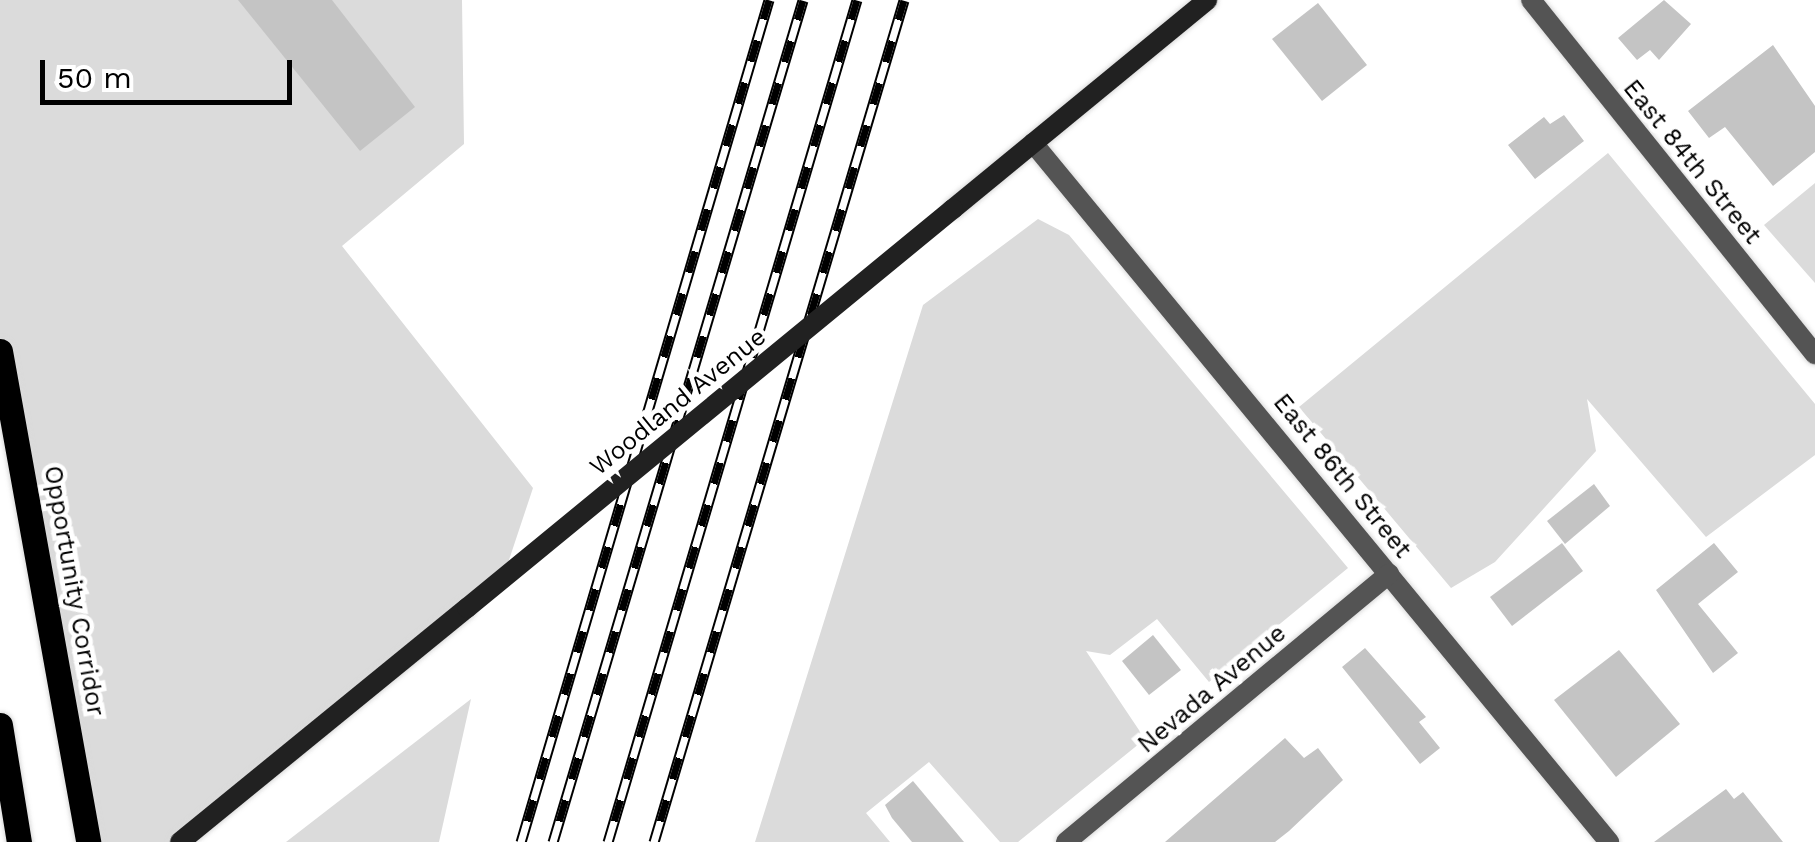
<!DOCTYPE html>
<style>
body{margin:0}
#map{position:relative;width:1815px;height:842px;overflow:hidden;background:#fff;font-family:"Work Sans",sans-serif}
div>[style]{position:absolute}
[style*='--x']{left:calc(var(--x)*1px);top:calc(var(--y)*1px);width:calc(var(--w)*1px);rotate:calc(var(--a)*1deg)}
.green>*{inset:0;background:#dbdbdb}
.building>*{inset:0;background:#c4c4c4}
.roads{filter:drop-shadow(0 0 2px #dbdbdb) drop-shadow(0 0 2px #dbdbdb)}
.minor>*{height:20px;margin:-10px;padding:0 10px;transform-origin:10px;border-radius:10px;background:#545454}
.secondary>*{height:20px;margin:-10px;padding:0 10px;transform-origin:10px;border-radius:10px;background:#212121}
.primary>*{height:25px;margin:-12.5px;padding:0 12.5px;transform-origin:12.5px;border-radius:12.5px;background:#000}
.rail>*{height:11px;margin-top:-5.5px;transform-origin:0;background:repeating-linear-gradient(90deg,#fff 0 22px,#000 0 44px);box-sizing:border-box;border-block:2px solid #000}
.secondary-bridge>*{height:20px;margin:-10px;padding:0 10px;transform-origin:10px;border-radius:10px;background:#212121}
span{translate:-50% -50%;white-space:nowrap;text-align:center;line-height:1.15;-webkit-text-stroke:9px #fff;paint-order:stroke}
.street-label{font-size:25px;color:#000}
.scale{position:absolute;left:40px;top:60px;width:252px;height:45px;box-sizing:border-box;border:5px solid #000;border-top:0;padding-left:12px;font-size:30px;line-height:35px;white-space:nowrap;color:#000;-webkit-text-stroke:8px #fff;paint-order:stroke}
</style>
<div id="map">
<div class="green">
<div style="clip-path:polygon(0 0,462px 0,464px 144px,342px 246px,533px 488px,503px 578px,180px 842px,88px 842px,0 351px)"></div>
<div style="clip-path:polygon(1608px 153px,1815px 404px,1815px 455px,1706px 537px,1587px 399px,1596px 451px,1495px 562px,1451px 588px,1299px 407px)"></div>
<div style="clip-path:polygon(1815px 183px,1815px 283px,1764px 225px)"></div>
<div style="clip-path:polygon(1038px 219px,1069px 235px,1348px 568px,1209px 682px,1157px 619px,1110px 655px,1086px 651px,1145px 739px,1018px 842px,1000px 842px,929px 762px,866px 813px,890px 842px,755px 842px,923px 305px)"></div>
<div style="clip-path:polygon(471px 699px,439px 842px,286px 842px)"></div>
</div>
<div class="building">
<div style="clip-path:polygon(238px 0,332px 0,415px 107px,360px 151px)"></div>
<div style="clip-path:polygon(1664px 0,1691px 24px,1659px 60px,1650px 50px,1637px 60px,1618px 38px)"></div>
<div style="clip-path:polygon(1318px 3px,1367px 65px,1322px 101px,1272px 39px)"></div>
<div style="clip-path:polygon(1773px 45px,1815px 106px,1815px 152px,1773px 186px,1725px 127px,1709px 138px,1688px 111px)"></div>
<div style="clip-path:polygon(1564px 115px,1584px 141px,1535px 179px,1508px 145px,1544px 117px,1550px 124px)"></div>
<div style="clip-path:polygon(1594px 484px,1610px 506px,1565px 544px,1547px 521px)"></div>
<div style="clip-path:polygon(1562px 543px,1583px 571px,1512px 626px,1490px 597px)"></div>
<div style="clip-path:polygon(1714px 543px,1738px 572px,1698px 604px,1738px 653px,1713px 673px,1656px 590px)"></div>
<div style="clip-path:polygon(1153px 635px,1181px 670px,1149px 695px,1122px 661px)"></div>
<div style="clip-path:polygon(1365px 648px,1426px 717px,1419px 722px,1440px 748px,1420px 764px,1342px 667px)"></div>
<div style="clip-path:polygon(1619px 650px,1680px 724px,1616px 777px,1554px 700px)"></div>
<div style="clip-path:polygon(1285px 738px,1304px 758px,1318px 748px,1343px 780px,1289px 831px,1275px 842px,1165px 842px)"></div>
<div style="clip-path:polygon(913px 781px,964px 842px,912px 842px,892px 818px,885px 805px)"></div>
<div style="clip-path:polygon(1726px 789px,1734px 799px,1743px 792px,1783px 842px,1654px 842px)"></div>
</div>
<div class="roads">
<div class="minor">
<div style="--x:1531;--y:0;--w:454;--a:51.3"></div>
<div style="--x:1033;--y:143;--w:906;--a:50.51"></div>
<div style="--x:1066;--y:842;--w:420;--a:-39.7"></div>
</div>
<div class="secondary">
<div style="--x:953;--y:209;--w:329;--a:-39.4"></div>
<div style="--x:180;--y:842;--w:370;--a:-39.2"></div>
</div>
<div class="primary">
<div style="--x:0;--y:351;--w:499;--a:79.8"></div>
<div style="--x:0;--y:725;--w:119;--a:80.8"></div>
</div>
</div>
<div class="rail">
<div style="--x:521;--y:842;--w:878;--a:-73.59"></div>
<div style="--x:553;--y:842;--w:878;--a:-73.46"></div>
<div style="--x:608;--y:842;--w:878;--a:-73.53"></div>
<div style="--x:654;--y:842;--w:878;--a:-73.46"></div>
</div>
<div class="secondary-bridge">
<div style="--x:467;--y:608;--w:629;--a:-39.39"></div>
</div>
<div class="street-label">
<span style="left:1692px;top:162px;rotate:51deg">East 84th Street</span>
<span style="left:678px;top:402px;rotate:-39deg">Woodland Avenue</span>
<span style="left:1342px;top:476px;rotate:51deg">East 86th Street</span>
<span style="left:74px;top:591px;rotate:80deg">Opportunity Corridor</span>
<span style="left:1212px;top:689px;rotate:-40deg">Nevada Avenue</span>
</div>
<div class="scale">50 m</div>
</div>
